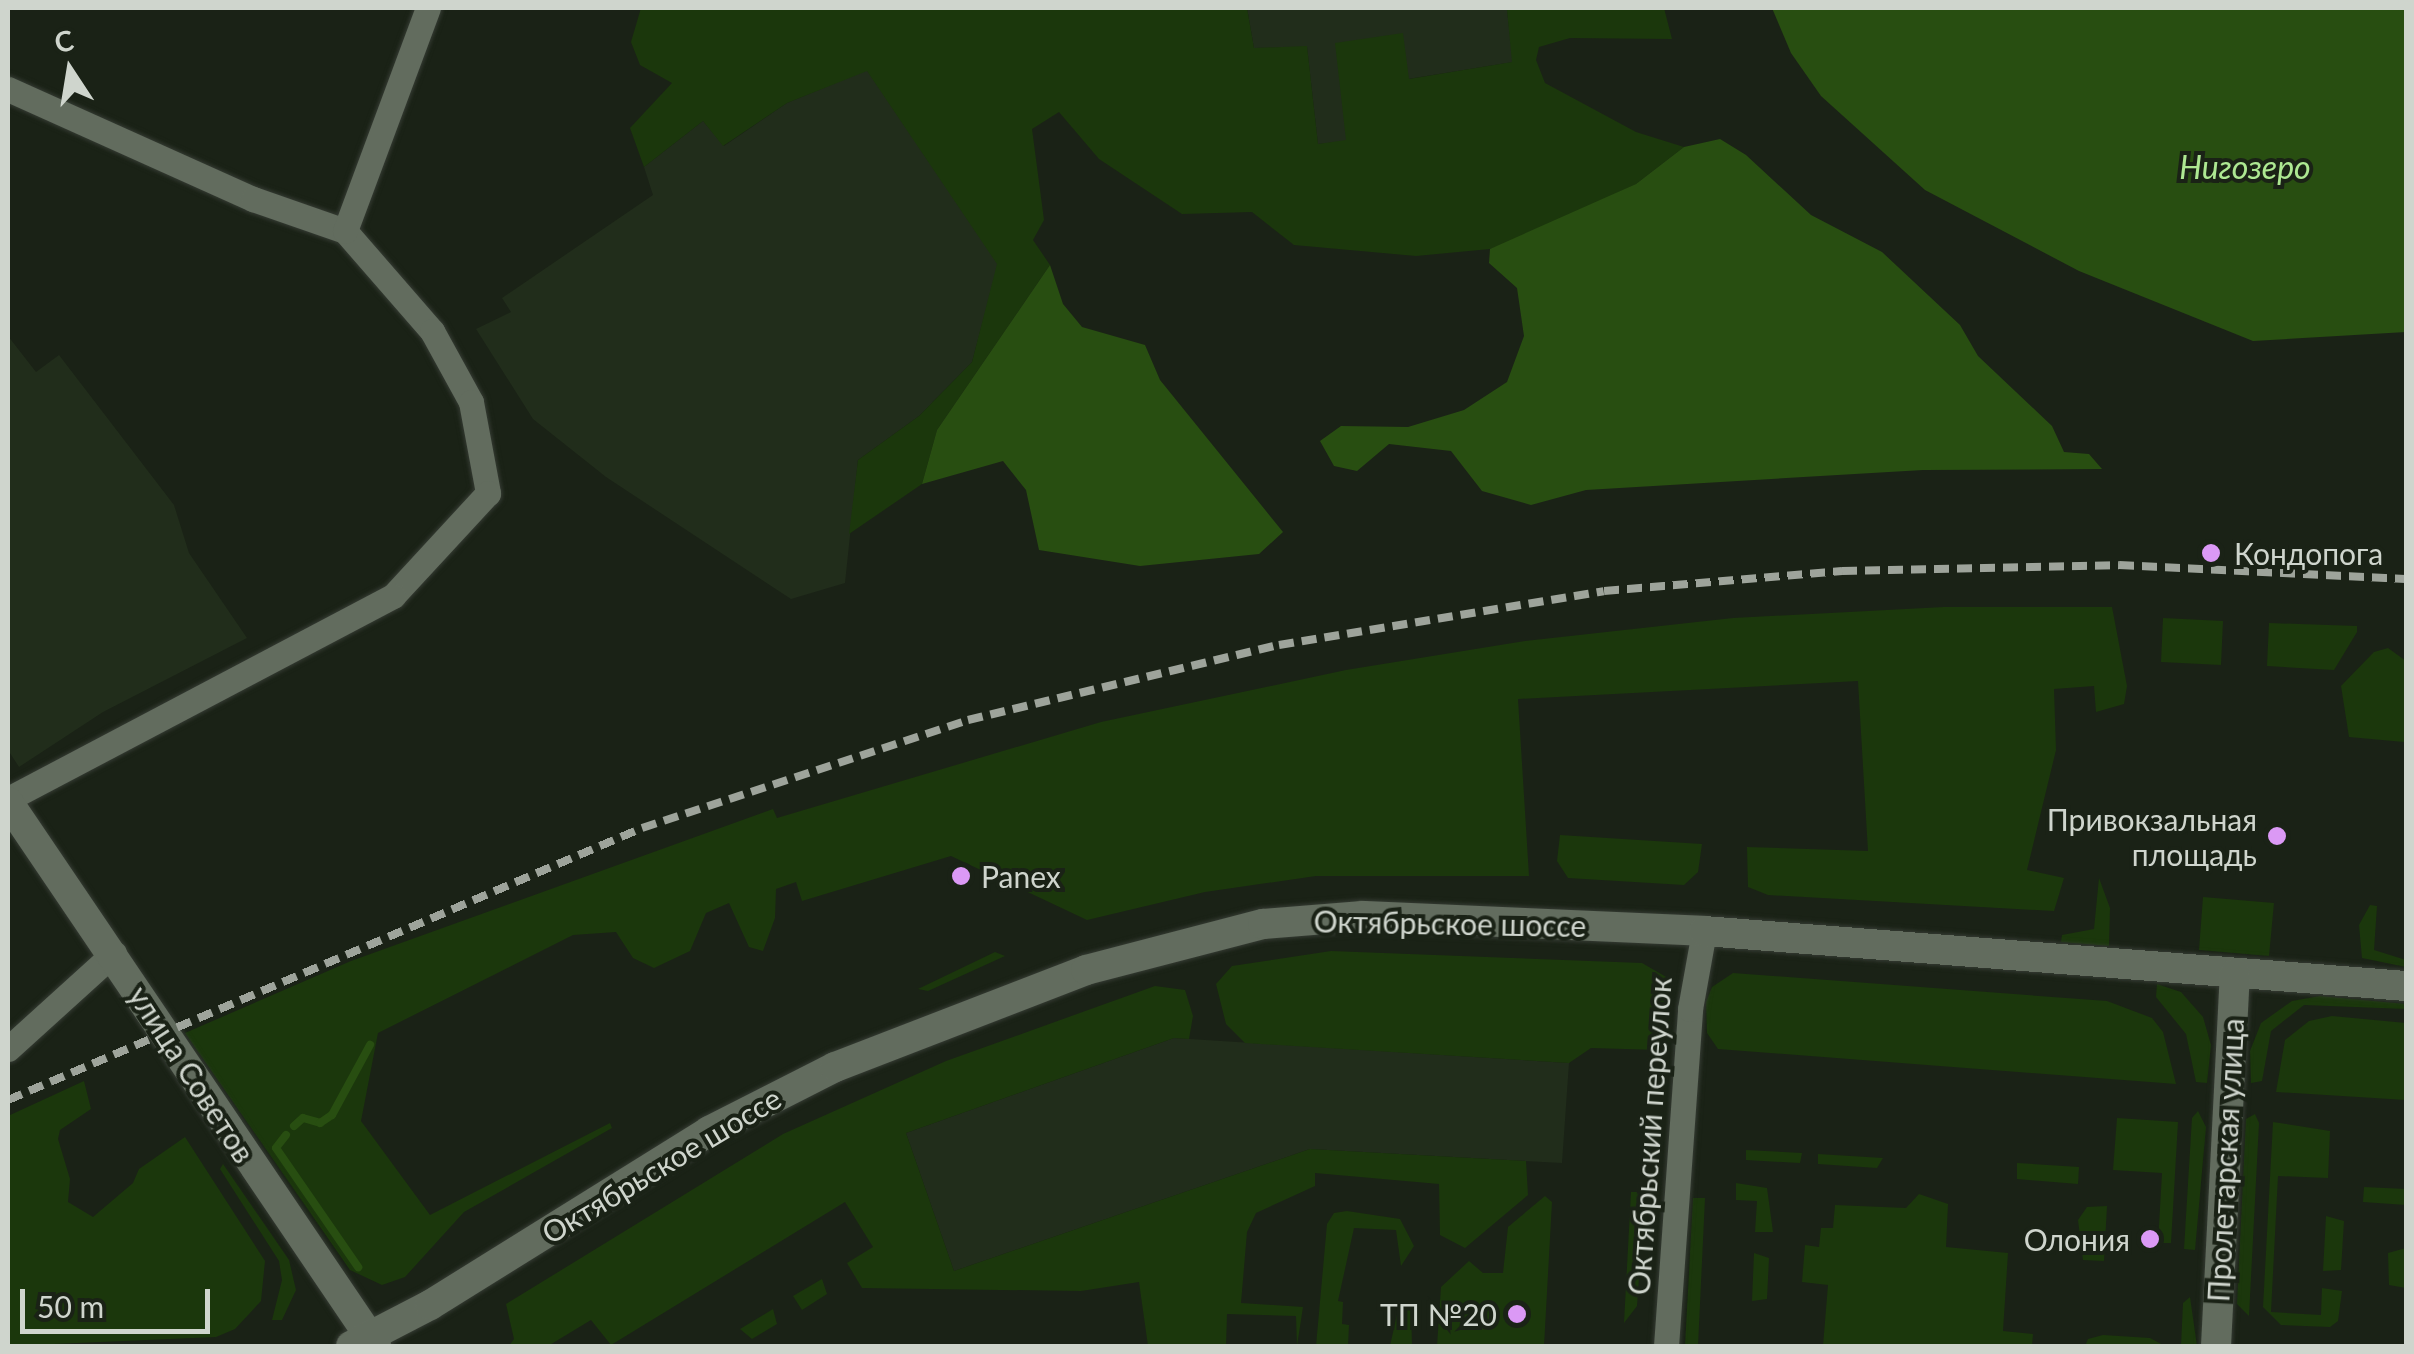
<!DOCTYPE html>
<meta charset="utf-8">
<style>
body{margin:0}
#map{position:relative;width:2414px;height:1354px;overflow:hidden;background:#1a2216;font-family:Lato,sans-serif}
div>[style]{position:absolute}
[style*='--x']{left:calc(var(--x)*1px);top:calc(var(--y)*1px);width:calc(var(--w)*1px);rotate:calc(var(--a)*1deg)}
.built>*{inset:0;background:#212d1b}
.green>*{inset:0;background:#1b370c}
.water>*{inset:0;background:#284e11}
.stream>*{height:8px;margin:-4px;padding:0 4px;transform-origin:4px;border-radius:4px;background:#284e11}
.roads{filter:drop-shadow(0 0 2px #353b33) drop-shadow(0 0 2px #353b33)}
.street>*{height:25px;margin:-12.5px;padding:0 12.5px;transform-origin:12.5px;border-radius:12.5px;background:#626c5e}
.secondary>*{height:30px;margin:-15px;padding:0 15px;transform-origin:15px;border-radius:15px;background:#626c5e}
.rail>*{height:8px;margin-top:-4px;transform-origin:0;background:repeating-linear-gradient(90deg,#9ea49b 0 15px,transparent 0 23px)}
.dots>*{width:28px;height:28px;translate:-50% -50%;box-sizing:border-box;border:5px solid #1a2216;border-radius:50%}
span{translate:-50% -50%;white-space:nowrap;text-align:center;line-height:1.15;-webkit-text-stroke:8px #1a2216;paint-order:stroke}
.poi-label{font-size:30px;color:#cfd5cd}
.left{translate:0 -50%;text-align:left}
.right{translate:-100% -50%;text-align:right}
.street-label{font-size:30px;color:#cfd5cd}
.water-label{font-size:32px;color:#ade892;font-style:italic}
.frame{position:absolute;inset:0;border:10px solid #cfd5cd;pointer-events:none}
.north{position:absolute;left:20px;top:20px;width:100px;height:100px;-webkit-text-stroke:8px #1a2216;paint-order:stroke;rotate:348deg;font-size:28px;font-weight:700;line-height:40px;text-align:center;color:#cfd5cd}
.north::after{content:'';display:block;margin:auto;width:35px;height:45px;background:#cfd5cd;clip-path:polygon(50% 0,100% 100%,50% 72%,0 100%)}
.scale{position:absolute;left:20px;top:1289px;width:190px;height:45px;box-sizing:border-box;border:5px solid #cfd5cd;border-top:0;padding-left:12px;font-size:30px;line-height:35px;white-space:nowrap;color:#cfd5cd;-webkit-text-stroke:8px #1a2216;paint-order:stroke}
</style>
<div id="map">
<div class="built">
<div style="clip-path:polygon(1247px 8px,1528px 8px,1507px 10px,1513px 62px,1408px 79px,1346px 141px,1318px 144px,1307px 47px,1254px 48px)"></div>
<div style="clip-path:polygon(867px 70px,998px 264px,972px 362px,919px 416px,858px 460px,845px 583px,791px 599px,606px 477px,533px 419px,476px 329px,511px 312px,502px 298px,653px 195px,644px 167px,703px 121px,724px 146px,787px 103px)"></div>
<div style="clip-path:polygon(8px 336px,36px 372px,59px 355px,174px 505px,189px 553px,247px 638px,103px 712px,19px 767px,8px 750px)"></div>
<div style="clip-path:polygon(1174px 1038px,1569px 1063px,1562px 1163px,1310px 1149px,954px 1271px,906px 1133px)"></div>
</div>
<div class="green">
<div style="clip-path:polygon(641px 8px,1247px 8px,1254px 48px,1307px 46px,1318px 144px,1346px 140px,1335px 43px,1403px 33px,1409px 79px,1512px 62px,1507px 10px,1664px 8px,1672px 39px,1570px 38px,1539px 47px,1536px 60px,1545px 83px,1636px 132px,1684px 147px,1636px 184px,1523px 238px,1490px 249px,1416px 256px,1294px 245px,1252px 212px,1182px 214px,1099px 159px,1059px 112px,1032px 129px,1044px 220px,1033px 240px,1050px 265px,937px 430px,922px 484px,849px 534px,858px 460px,919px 416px,972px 362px,997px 264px,867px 71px,787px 103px,723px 146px,703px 121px,644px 167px,630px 128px,672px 83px,640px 65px,631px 42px)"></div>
<div style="clip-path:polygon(1944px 607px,2112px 607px,2127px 686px,2124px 704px,2096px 712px,2094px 686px,2054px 689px,2056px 750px,2027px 870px,2064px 878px,2054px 911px,1768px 895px,1748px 887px,1747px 847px,1868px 851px,1858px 681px,1518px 699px,1529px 876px,1316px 876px,1205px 892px,1087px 920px,951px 856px,802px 901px,796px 882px,776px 889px,775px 918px,763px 951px,749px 947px,729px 903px,706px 913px,690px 951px,654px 968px,633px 958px,616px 932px,573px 935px,378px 1033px,361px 1121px,430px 1215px,610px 1123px,612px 1128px,464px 1212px,405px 1277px,382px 1285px,350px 1270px,185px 1033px,351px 961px,773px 809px,777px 818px,1101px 722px,1346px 670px,1525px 641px,1733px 618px)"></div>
<div style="clip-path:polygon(2163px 618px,2223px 621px,2221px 665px,2161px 662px)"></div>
<div style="clip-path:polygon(2269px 623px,2357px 626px,2357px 632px,2334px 670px,2267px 666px)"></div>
<div style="clip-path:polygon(2388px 648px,2406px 661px,2404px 742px,2349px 737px,2341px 686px,2374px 652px)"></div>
<div style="clip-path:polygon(1560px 835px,1702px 844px,1698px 872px,1684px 885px,1568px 878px,1557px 861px)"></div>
<div style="clip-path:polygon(2099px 878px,2110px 908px,2109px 946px,2061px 942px,2062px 935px,2094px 929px)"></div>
<div style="clip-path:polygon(2203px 897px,2274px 903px,2269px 956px,2199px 950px)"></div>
<div style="clip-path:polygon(2370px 905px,2377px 906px,2374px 950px,2406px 960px,2406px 967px,2362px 958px,2359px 925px)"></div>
<div style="clip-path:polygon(1331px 951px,1642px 963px,1668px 978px,1671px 1040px,1659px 1050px,1591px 1048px,1569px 1063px,1245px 1043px,1226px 1024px,1216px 984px,1232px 966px)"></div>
<div style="clip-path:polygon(995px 952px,1005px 956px,928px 991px,918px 989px)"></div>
<div style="clip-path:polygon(1733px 973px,2107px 1001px,2152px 1018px,2163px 1032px,2176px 1084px,1718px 1049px,1707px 1033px,1706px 1002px,1712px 987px)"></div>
<div style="clip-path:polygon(2157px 984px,2181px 992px,2203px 1017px,2211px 1045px,2207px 1083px,2196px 1082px,2186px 1034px,2156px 997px)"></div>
<div style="clip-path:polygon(1155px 986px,1185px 990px,1193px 1016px,1189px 1039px,1174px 1038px,906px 1133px,954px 1271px,1310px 1149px,1526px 1161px,1528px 1195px,1465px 1248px,1440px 1235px,1439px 1184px,1315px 1173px,1315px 1186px,1256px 1213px,1247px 1232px,1241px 1303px,1303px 1307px,1297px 1346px,1296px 1316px,1227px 1314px,1226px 1346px,1148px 1346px,1139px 1282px,1081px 1291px,862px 1288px,847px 1263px,873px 1247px,845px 1202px,611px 1345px,591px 1320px,548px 1346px,509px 1346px,514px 1339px,506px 1304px,783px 1134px,946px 1061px)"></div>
<div style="clip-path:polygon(2320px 996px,2406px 1004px,2406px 1009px,2304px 1005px,2271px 1031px,2262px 1081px,2251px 1083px,2250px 1051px,2261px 1023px,2292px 1001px)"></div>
<div style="clip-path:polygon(2332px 1016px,2406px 1023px,2406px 1100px,2276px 1092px,2285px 1040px,2309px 1021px)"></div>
<div style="clip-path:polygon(84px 1081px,91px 1109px,60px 1130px,58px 1139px,70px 1179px,68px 1202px,93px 1217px,133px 1183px,139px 1169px,185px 1137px,265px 1261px,261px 1301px,235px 1329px,216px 1337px,8px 1346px,8px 1116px)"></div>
<div style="clip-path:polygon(2198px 1111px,2206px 1127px,2195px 1250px,2184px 1249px,2192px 1118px)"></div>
<div style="clip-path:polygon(2255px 1114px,2259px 1123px,2249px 1316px,2237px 1304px,2246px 1119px)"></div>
<div style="clip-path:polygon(2117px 1118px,2178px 1122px,2171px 1243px,2158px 1243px,2162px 1173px,2113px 1170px)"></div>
<div style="clip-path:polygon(2273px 1122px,2330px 1131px,2328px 1178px,2278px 1176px,2271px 1312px,2321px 1315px,2322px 1288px,2342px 1291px,2338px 1321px,2330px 1327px,2281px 1325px,2263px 1307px)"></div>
<div style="clip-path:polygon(1746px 1150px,1802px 1153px,1800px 1163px,1746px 1160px)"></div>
<div style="clip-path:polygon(1818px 1154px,1883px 1158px,1877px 1168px,1818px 1164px)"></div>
<div style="clip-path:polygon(2017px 1163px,2079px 1167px,2078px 1184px,2017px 1179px)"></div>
<div style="clip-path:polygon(223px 1164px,289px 1260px,296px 1290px,282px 1320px,272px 1320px,282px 1280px,279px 1261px,220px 1169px)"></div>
<div style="clip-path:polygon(1736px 1183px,1767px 1188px,1773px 1232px,1755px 1232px,1757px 1201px,1736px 1200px)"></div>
<div style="clip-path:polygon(2364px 1187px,2406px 1189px,2406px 1205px,2363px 1202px)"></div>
<div style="clip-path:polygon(1631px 1192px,1645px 1192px,1637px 1306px,1624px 1323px)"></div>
<div style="clip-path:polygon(1919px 1194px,1948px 1204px,1946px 1247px,2008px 1253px,2003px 1331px,2033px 1334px,2032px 1346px,1823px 1346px,1828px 1285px,1802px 1282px,1805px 1245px,1819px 1247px,1821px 1228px,1833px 1228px,1835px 1205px,1906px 1208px)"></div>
<div style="clip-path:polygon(1545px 1196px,1552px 1202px,1544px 1346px,1437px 1346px,1441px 1287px,1469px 1261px,1483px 1273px,1503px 1273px,1508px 1227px)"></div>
<div style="clip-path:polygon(1693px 1198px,1705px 1198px,1698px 1346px,1685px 1346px)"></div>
<div style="clip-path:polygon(2107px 1206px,2104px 1261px,2083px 1260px,2078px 1220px,2087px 1207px)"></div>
<div style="clip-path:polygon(1347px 1211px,1400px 1219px,1414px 1246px,1401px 1266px,1396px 1230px,1354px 1228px,1338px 1301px,1343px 1302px,1342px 1324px,1349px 1325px,1348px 1346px,1316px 1346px,1327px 1224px,1334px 1213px)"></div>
<div style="clip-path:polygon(2326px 1216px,2344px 1221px,2341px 1270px,2323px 1271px)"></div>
<div style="clip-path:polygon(2406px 1248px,2406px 1288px,2389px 1285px,2388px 1253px)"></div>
<div style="clip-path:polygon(1754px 1253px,1769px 1258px,1767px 1299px,1752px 1301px)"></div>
<div style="clip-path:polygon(822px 1279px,827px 1294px,802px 1310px,793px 1296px)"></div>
<div style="clip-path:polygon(2190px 1297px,2197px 1346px,2181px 1346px,2183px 1303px)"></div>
<div style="clip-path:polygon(1399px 1305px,1411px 1308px,1412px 1346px,1390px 1346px)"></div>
<div style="clip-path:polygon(773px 1309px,777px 1324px,752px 1339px,740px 1329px)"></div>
<div style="clip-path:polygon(2103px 1335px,2150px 1338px,2165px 1346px,2085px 1346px,2088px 1339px)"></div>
</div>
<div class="water">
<div style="clip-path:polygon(1772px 8px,2406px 8px,2406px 332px,2253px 341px,2079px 271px,1925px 190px,1821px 96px,1791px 53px)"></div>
<div style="clip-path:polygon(1720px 139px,1746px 155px,1811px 215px,1882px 252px,1960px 325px,1978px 356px,2052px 426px,2064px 452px,2089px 454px,2102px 469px,1923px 470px,1586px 490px,1531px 505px,1482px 491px,1451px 451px,1389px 444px,1357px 471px,1334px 466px,1320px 441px,1341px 426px,1408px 427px,1464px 410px,1507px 382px,1524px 336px,1517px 288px,1489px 263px,1490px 249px,1636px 184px,1684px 147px)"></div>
<div style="clip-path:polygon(1050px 265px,1063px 304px,1082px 327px,1145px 345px,1160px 380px,1283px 532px,1259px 554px,1140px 566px,1039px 550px,1026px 490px,1003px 461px,922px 484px,937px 430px)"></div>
</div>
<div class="stream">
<div style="--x:294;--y:1126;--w:12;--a:-42"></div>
<div style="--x:303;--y:1118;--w:18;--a:16"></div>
<div style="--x:320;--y:1123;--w:14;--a:-34"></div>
<div style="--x:332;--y:1115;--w:80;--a:-61.5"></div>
<div style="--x:286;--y:1135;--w:16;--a:128"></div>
<div style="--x:276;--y:1148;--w:145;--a:55.4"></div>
</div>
<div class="roads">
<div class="street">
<div style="--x:8;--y:89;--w:269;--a:24.2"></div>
<div style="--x:253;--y:199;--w:97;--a:19.2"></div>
<div style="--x:345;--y:231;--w:133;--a:49"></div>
<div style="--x:432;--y:331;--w:81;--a:61.2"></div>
<div style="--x:471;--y:402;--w:93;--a:79.4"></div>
<div style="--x:488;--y:493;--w:140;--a:132.7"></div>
<div style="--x:393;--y:596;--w:435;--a:152.2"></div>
<div style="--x:345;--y:231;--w:238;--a:-69.6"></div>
<div style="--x:8;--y:1049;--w:143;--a:-42.2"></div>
<div style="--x:1666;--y:1346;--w:338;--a:-85.9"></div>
<div style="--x:1690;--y:1009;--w:79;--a:-79.8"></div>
</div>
<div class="secondary">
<div style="--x:8;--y:802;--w:657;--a:55.92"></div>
<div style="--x:351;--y:1346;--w:89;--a:-27.4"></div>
<div style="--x:430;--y:1305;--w:329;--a:-31.9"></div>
<div style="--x:709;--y:1131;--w:141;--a:-26.9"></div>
<div style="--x:835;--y:1067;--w:269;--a:-21.1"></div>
<div style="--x:1086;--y:970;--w:183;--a:-14.6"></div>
<div style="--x:1263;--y:924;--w:100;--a:-4.6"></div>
<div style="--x:1363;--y:916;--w:341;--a:2.5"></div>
<div style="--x:1704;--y:931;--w:704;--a:4.48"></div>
<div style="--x:2216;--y:1346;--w:373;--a:-87.1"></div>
</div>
</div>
<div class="rail">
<div style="--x:8;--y:1100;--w:690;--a:-23.22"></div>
<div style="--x:642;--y:828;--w:343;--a:-18.3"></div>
<div style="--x:968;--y:720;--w:320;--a:-13.6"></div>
<div style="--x:1279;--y:645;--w:329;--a:-9.4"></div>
<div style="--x:1604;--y:591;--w:239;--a:-4.8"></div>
<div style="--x:1842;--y:571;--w:277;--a:-1.2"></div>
<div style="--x:2119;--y:565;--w:287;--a:2.8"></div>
</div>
<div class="dots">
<div style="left:2211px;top:553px;background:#db99f5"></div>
<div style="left:2277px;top:836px;background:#db99f5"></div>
<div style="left:961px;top:876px;background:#db99f5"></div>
<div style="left:2150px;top:1239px;background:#db99f5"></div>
<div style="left:1517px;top:1314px;background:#db99f5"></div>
</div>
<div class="poi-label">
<span class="left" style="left:2234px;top:553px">Кондопога</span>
<span class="right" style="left:2257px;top:836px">Привокзальная<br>площадь</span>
<span class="left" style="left:981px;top:876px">Panex</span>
<span class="right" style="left:2130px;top:1239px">Олония</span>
<span class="right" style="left:1497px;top:1314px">ТП №20</span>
</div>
<div class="street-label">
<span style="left:1450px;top:923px;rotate:1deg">Октябрьское шоссе</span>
<span style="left:192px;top:1074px;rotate:57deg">улица Советов</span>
<span style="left:1649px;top:1136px;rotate:-86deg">Октябрьский переулок</span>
<span style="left:2225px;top:1160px;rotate:-87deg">Пролетарская улица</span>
<span style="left:661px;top:1165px;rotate:-31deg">Октябрьское шоссе</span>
</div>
<div class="water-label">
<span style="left:2245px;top:167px">Нигозеро</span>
</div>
<div class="frame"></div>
<div class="north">С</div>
<div class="scale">50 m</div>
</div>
